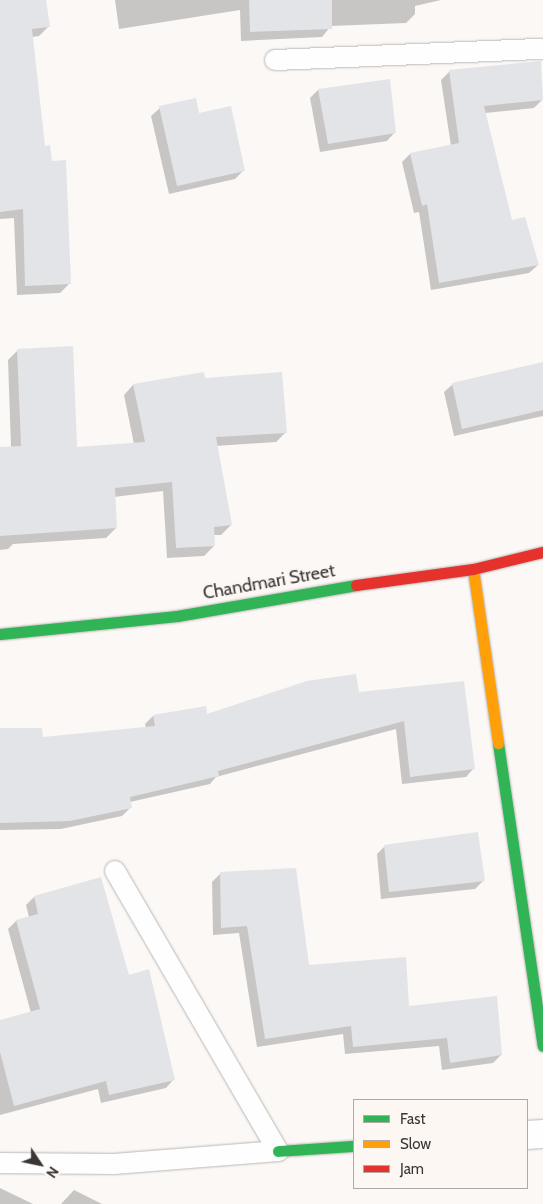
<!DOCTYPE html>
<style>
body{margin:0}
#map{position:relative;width:543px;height:1204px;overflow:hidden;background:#fbf8f5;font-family:Cabin,sans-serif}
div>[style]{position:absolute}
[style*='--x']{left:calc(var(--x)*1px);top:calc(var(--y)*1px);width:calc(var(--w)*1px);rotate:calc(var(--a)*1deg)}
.shadow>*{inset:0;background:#0003}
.building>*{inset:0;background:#e2e4e8}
.roads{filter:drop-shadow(0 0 1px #bab8b6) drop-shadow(0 0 1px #bab8b6)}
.lane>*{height:20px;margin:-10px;padding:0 10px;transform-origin:10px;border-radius:10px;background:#fefefe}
.street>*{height:28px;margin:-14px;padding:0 14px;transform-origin:14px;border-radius:14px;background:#fefefe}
.fast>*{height:11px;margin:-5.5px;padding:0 5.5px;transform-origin:5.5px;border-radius:5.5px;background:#30b455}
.slow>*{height:11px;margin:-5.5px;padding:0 5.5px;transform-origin:5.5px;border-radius:5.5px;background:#ff9f0a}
.jam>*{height:11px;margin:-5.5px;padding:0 5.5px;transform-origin:5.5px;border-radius:5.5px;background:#e5322d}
span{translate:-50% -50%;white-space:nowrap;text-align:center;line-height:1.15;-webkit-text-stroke:4px #fdf7f3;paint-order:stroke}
.street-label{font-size:18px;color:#393635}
.legend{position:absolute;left:353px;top:1099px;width:175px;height:90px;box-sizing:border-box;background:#fdf7f3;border:1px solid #afaaa7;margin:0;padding:6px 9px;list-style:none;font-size:15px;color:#393635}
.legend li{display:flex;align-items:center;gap:10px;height:25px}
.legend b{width:25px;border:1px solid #afaaa7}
.north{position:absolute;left:15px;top:1139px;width:50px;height:50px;-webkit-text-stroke:4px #fdf7f3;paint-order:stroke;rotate:124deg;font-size:14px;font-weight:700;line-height:20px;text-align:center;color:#393635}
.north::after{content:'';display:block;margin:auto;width:18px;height:22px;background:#393635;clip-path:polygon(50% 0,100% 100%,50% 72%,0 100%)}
</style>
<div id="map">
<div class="shadow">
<div style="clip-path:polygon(0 0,45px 0,49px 26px,39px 36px,32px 37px,44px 147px,69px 284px,60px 293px,17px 295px,14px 218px,0 219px)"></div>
<div style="clip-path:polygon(115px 0,441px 0,415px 6px,415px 14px,406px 23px,331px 26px,322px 37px,241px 41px,240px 10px,119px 29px)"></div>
<div style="clip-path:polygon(450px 71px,542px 100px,534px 108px,485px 113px,511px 221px,538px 265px,529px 273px,431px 290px,419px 212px,414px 213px,402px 162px,410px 154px,451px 146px,441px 80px)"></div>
<div style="clip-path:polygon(318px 90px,395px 132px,387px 141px,320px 152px,310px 98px)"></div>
<div style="clip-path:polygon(160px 108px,198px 115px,244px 170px,235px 179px,169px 194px,151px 116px)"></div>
<div style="clip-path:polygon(18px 350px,76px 448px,134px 444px,124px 395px,133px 385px,204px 380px,286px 432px,276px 442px,216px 446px,231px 525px,221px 535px,213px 535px,214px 546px,204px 556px,167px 558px,163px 491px,114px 497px,116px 528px,106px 538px,13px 544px,8px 549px,0 550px,0 448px,11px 447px,8px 360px)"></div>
<div style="clip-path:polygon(543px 363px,543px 416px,454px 436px,444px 392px,453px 384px)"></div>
<div style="clip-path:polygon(463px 682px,474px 768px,466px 777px,402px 784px,396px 729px,216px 777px,210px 784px,130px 802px,131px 807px,122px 816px,61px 829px,0 830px,0 730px,42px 738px,146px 728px,145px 724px,153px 716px,207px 716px)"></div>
<div style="clip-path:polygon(385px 846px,483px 881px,475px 889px,381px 899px,377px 854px)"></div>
<div style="clip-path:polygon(220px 874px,307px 967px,408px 1008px,501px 1055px,493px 1063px,442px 1070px,439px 1046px,345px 1054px,343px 1034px,257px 1047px,239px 933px,213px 935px,212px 882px)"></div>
<div style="clip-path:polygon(34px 897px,128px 976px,174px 1079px,166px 1088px,101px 1103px,98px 1089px,0 1115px,0 1021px,31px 1013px,8px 929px,16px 921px,29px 917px,26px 905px)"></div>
<div style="clip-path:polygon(0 1188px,33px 1204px,0 1204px)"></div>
<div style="clip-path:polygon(74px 1190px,102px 1204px,61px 1204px)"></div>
</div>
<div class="building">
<div style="clip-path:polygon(0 0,46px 0,50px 27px,32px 29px,45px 146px,50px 145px,52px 161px,66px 160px,71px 284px,25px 286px,23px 209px,0 212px)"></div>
<div style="clip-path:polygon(249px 0,332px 0,332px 29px,250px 32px)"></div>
<div style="clip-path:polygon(541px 61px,543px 100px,484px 106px,512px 220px,525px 217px,539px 265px,439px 283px,427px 204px,422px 206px,410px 153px,459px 143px,449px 70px)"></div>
<div style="clip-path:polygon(390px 79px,396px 133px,328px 144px,318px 89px)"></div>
<div style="clip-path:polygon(196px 98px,199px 113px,231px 106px,245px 171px,177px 186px,159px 106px)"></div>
<div style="clip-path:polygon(73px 346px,77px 447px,145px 442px,133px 384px,204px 372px,205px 378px,282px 372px,287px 433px,216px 437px,232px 525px,214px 527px,215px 546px,176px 548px,172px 482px,115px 488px,117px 528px,0 536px,0 447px,21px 446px,17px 349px)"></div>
<div style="clip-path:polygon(543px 362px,543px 410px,462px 429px,452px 383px)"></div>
<div style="clip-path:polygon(356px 674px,359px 692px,464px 681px,475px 769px,410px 777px,404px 721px,218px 771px,219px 776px,130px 797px,132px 808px,70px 821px,0 823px,0 728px,42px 728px,43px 737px,155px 726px,153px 715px,206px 706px,207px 714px,307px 681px)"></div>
<div style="clip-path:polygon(478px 832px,485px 881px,389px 892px,384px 845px)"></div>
<div style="clip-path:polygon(296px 868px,309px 965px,406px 957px,409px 1006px,497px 996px,502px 1055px,450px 1063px,447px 1038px,353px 1047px,351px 1026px,265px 1039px,247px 926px,221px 928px,220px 872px)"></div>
<div style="clip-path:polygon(101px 877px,129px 975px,149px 969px,175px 1080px,109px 1095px,106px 1081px,14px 1106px,0 1052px,0 1020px,40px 1009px,16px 920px,38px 914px,34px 896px)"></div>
</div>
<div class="roads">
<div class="lane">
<div style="--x:275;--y:60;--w:268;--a:-2.4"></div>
<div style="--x:0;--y:1163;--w:114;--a:0.5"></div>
<div style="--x:114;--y:1164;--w:165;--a:-4.5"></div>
<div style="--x:278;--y:1151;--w:324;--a:-120.2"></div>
</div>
<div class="street">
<div style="--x:527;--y:1135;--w:16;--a:-4"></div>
</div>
<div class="fast">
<div style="--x:0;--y:634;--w:178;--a:-5.8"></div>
<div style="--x:177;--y:616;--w:182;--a:-9.8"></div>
<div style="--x:498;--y:743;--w:306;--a:81.6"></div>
<div style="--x:278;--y:1151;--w:76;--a:-3.8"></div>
</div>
<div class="slow">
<div style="--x:473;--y:569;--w:176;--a:81.8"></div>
</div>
<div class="jam">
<div style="--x:356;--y:585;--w:118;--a:-7.8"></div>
<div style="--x:473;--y:569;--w:72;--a:-13.7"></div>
</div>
</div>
<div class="street-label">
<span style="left:269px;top:582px;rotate:-10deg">Chandmari Street</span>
</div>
<ul class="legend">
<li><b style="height:6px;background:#30b455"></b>Fast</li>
<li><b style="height:6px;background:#ff9f0a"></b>Slow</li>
<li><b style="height:6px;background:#e5322d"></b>Jam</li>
</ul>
<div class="north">N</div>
</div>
